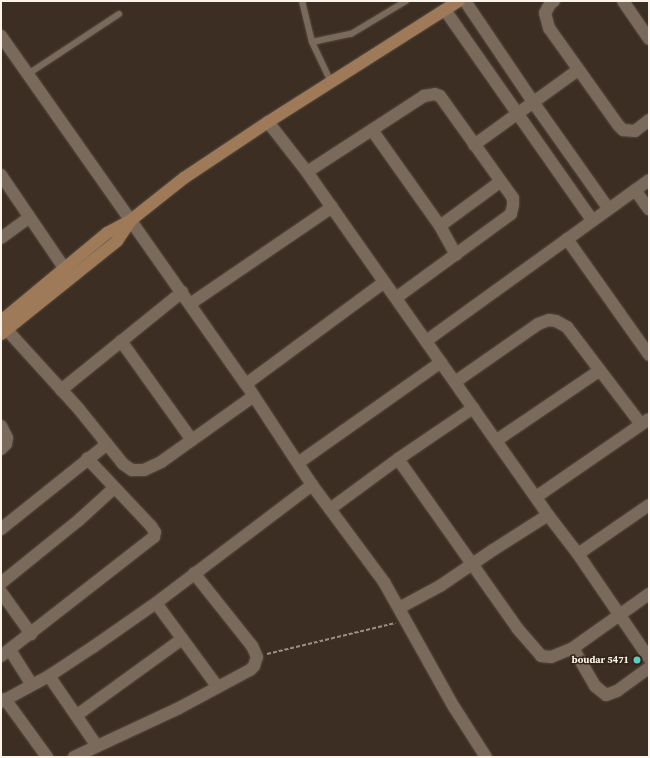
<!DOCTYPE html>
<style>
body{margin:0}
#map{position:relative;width:650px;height:758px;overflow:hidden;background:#3c2e22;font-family:"Source Serif 4",serif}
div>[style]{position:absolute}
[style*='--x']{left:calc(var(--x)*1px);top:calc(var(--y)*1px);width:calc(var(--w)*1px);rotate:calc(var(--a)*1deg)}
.path>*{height:2px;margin-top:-1px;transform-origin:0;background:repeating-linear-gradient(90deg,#9a8e84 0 4px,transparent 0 6px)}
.roads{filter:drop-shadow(0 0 1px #574b40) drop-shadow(0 0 1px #574b40)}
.lane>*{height:6px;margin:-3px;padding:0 3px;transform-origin:3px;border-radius:3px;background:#7a6a5c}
.street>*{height:12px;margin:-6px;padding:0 6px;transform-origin:6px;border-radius:6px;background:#7a6a5c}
.secondary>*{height:12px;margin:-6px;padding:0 6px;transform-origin:6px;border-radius:6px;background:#9e7a59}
.dots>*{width:11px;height:11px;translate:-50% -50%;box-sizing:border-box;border:2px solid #322418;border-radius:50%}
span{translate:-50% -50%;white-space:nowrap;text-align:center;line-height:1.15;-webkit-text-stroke:3px #322418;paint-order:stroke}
.poi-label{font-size:10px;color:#fcf3eb;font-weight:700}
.right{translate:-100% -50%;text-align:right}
.frame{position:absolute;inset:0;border:2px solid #fcf3eb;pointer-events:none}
</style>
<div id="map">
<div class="path">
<div style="--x:267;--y:654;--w:132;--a:-13.6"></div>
</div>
<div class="roads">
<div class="lane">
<div style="--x:302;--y:1;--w:42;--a:76.3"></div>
<div style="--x:312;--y:42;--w:44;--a:64.6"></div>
<div style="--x:312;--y:42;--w:40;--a:-12"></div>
<div style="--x:351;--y:34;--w:64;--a:-31"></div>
<div style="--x:28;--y:74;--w:109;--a:-33.4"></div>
</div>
<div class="street">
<div style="--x:465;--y:1;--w:122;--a:56"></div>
<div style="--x:533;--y:102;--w:130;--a:54.7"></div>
<div style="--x:554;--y:1;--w:5;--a:143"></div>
<div style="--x:550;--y:4;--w:10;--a:119"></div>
<div style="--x:545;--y:13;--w:16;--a:75"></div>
<div style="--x:549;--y:28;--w:120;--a:54.5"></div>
<div style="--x:619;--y:126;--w:6;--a:45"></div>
<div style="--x:623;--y:130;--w:12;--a:5"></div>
<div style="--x:635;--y:131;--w:18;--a:-38"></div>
<div style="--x:623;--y:1;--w:46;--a:55.6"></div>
<div style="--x:445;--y:10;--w:256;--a:55"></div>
<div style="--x:1;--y:36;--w:426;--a:54.9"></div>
<div style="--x:246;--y:384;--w:121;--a:56.8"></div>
<div style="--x:312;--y:485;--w:121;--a:53.4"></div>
<div style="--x:384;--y:582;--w:143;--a:60.8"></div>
<div style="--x:454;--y:707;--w:59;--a:57.4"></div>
<div style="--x:268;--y:122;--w:63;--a:52"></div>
<div style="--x:307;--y:172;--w:419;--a:54.9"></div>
<div style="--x:548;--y:515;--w:49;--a:52.4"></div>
<div style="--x:578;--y:554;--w:126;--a:55.7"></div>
<div style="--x:372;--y:130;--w:118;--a:54.7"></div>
<div style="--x:440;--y:226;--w:33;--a:61"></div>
<div style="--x:474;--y:145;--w:128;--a:-35.8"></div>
<div style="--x:307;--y:172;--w:140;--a:-33"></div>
<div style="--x:424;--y:96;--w:11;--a:-10"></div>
<div style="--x:435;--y:94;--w:5;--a:22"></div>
<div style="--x:440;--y:96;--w:125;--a:54.4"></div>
<div style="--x:513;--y:198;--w:7;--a:90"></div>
<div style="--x:513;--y:205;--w:9;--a:103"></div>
<div style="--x:511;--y:214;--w:142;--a:143.9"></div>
<div style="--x:1;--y:175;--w:114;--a:55.8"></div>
<div style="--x:635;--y:190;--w:24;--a:54"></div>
<div style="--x:440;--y:226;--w:74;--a:-36.3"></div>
<div style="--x:1;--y:238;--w:34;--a:-36"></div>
<div style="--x:567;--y:239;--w:142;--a:54.7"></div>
<div style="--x:190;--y:304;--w:172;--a:-34.3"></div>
<div style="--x:7;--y:330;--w:105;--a:47.7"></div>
<div style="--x:78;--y:408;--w:72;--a:51.2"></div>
<div style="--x:123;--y:464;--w:11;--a:34"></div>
<div style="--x:132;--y:470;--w:12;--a:0"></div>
<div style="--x:144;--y:470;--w:19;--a:-25"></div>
<div style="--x:161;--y:462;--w:114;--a:-35.4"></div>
<div style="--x:121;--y:341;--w:122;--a:54.4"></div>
<div style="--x:426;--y:341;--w:275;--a:-35.8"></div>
<div style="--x:455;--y:382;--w:101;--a:-34.9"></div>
<div style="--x:538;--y:324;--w:12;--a:-20"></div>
<div style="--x:549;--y:320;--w:7;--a:8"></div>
<div style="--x:556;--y:321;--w:13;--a:29"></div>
<div style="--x:567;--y:327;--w:122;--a:52.7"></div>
<div style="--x:246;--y:384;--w:170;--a:-36.4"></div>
<div style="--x:61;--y:390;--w:156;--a:-39"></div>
<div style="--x:1;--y:426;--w:13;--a:63"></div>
<div style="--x:7;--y:438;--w:6;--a:99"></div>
<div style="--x:6;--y:444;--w:7;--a:135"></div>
<div style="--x:497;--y:440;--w:123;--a:-34.1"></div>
<div style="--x:398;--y:459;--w:207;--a:54.8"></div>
<div style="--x:517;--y:628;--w:37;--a:49"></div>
<div style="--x:541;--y:656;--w:10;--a:6"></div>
<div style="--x:551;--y:657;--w:24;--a:-22"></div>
<div style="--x:573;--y:648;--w:93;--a:-35.4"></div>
<div style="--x:298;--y:463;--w:175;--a:-35.2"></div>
<div style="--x:536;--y:497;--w:137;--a:-34.6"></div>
<div style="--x:330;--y:509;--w:84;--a:-36.3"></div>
<div style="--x:398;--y:459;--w:91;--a:-34.2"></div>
<div style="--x:1;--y:529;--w:134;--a:-38.7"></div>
<div style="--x:578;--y:554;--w:86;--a:-34.6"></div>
<div style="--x:1;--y:583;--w:100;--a:-38.9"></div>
<div style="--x:79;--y:520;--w:47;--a:-42.4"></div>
<div style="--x:1;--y:592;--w:52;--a:54.5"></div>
<div style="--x:156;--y:603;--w:103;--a:53.7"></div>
<div style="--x:399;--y:608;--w:47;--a:-28.2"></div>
<div style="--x:440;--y:586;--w:64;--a:-34.2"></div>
<div style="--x:493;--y:550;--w:65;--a:-32.5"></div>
<div style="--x:573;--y:648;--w:44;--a:59.9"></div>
<div style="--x:595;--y:686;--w:14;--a:39"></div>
<div style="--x:606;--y:695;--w:12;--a:-20"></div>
<div style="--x:617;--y:691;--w:39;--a:-36"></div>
<div style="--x:10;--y:650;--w:41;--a:57.8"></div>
<div style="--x:1;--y:656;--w:194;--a:-37.9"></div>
<div style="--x:154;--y:537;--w:5;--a:-79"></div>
<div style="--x:155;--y:532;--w:7;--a:-124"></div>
<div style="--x:151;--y:526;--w:93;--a:-133.3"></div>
<div style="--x:49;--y:676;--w:85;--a:55.6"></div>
<div style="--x:5;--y:699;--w:72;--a:54.1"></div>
<div style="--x:1;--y:702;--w:55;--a:-28.4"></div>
<div style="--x:49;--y:676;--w:53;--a:-33.4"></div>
<div style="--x:93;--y:647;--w:77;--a:-34.9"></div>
<div style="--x:156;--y:603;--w:196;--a:-37.1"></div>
<div style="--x:77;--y:715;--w:130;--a:-35.9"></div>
<div style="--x:74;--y:757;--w:116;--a:-25"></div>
<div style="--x:179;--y:708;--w:81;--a:-28.2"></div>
<div style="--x:250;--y:670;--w:6;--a:-45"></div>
<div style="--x:254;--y:666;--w:9;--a:-72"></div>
<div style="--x:257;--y:657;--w:12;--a:-114"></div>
<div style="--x:252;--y:646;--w:93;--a:-128.5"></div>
</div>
<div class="secondary">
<div style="--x:1;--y:321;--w:138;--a:-39.7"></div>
<div style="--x:107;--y:233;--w:27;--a:-28"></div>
<div style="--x:131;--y:220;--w:68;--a:-38.4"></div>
<div style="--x:184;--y:178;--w:101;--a:-33.7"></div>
<div style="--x:268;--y:122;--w:226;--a:-32.4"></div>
<div style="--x:1;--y:334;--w:149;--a:-38.7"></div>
<div style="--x:117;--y:241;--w:25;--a:-56"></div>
</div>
</div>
<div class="dots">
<div style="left:637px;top:660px;background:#57cec2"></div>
</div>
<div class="poi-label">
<span class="right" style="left:629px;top:660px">boudar 5471</span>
</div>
<div class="frame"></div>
</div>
